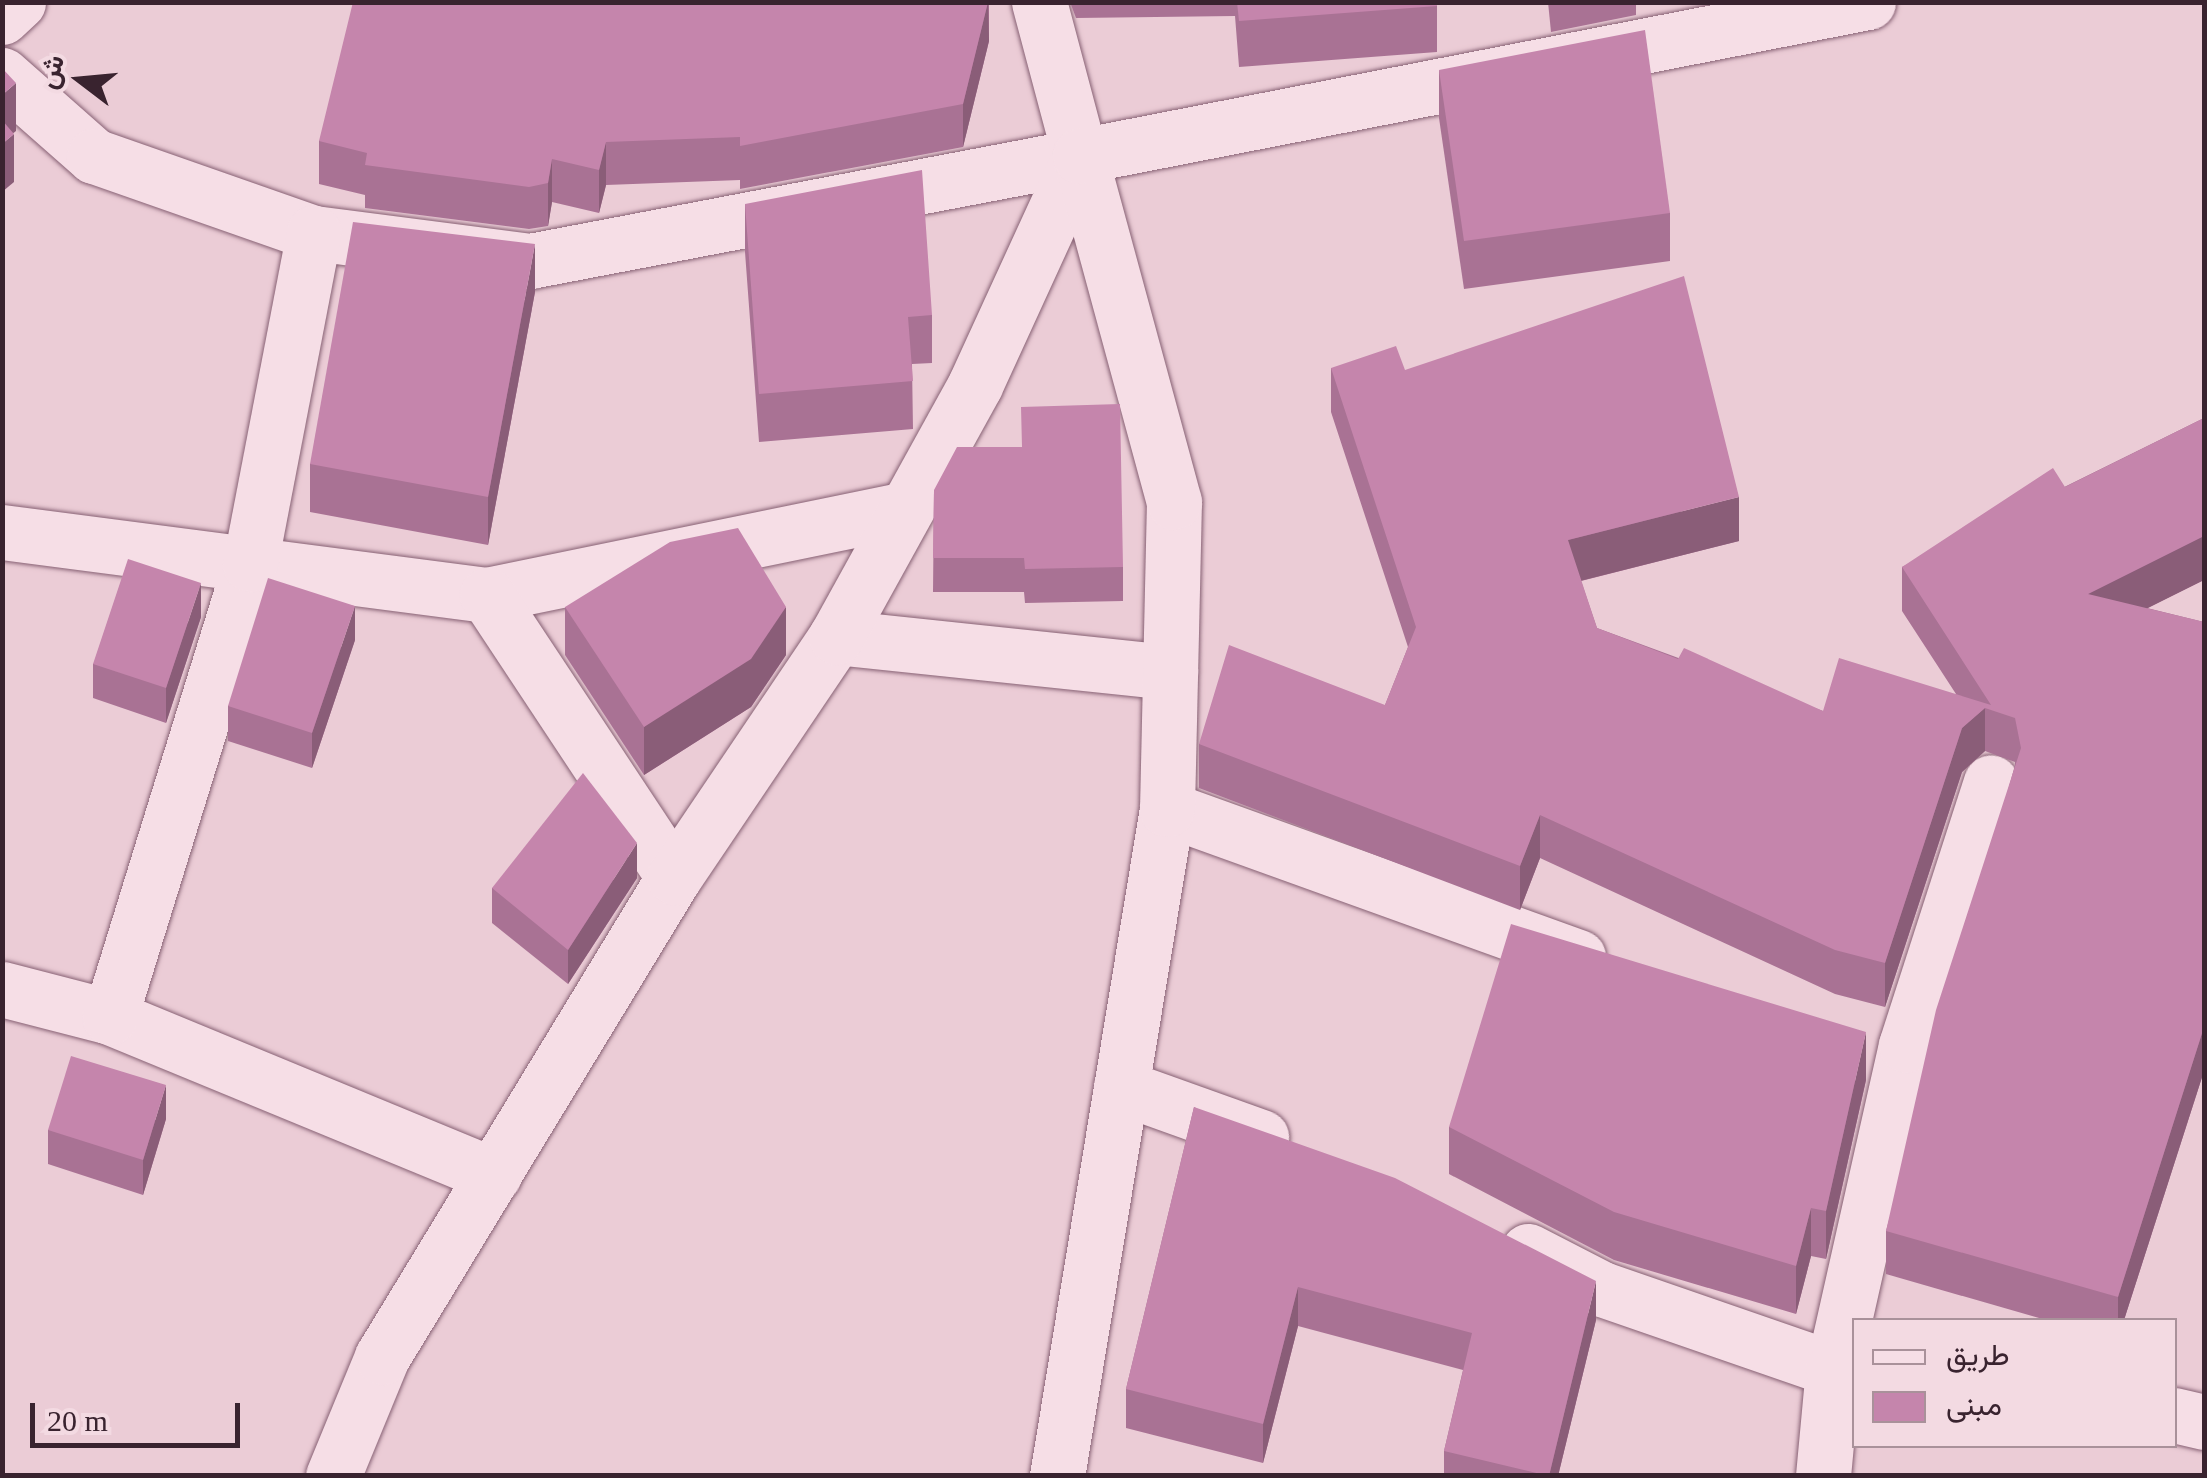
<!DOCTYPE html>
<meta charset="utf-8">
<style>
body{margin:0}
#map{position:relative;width:2207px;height:1478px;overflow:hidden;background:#ebccd6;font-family:"Times New Roman",Vazirmatn,serif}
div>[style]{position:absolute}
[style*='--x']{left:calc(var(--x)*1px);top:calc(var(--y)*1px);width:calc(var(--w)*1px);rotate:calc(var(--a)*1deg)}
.roads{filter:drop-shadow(0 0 2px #876174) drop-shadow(0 0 2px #876174)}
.minor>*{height:55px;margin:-27.5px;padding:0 27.5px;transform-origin:27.5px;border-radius:27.5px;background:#f6dee6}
.wall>*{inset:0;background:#a97294}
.shaded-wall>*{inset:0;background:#8a5d78}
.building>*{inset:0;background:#c585ac}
span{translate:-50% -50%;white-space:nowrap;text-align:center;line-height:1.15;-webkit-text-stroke:8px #f3dae2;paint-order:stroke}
.frame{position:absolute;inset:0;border:5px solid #39232f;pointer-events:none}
.legend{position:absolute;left:1852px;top:1318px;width:325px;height:130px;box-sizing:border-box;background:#f3dae2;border:2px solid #a9919a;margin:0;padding:12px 18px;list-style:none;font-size:30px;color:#39232f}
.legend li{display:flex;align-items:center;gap:20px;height:50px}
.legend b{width:50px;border:2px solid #a9919a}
.north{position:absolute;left:30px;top:30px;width:100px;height:100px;-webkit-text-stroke:8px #f3dae2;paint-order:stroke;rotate:286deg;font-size:28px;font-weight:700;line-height:40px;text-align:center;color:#39232f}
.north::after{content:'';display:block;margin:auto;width:35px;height:45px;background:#39232f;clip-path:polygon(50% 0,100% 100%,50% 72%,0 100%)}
.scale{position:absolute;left:30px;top:1403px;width:210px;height:45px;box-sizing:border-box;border:5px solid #39232f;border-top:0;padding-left:12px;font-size:30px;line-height:35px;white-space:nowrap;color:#39232f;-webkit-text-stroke:8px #f3dae2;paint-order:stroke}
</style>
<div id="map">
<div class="roads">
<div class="minor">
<div style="--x:2;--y:17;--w:22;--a:-43"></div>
<div style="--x:2;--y:75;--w:123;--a:41.4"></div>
<div style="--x:94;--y:156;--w:233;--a:19.3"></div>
<div style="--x:314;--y:233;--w:218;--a:7.4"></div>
<div style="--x:530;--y:261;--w:560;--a:-10.81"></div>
<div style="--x:2;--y:532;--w:489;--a:7.4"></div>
<div style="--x:487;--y:595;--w:419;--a:-11.6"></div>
<div style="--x:487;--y:595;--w:338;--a:56.5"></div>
<div style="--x:836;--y:637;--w:336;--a:6"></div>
<div style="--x:1167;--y:809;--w:437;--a:19.8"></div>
<div style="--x:2;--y:989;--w:112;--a:14.5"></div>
<div style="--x:110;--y:1017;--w:415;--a:22.4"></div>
<div style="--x:110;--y:1017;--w:474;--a:-72.8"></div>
<div style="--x:250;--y:564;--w:337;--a:-79.1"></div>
<div style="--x:1121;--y:1087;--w:149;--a:19.7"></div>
<div style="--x:1528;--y:1251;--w:83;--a:27.2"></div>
<div style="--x:1602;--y:1289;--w:244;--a:19.1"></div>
<div style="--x:1833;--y:1369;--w:332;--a:-77.3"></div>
<div style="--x:1906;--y:1045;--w:276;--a:-72.1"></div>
<div style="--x:2174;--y:1415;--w:31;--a:13"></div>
<div style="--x:333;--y:1476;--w:129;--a:-67.6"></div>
<div style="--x:382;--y:1357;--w:562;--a:-58.69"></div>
<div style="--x:674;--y:877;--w:290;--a:-56"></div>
<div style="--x:836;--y:637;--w:288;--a:-61.1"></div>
<div style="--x:975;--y:385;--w:252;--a:-65.4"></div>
<div style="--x:1080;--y:156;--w:159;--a:-104.9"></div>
<div style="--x:1057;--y:1476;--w:676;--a:-80.64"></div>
<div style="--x:1167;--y:809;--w:307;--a:-88.7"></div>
<div style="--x:1174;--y:502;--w:359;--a:-105.2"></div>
<div style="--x:1080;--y:156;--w:803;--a:-11.06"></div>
<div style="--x:1823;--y:1476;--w:107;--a:-84.7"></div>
<div style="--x:1833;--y:1369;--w:21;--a:-5"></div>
</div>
</div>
<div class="wall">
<div style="clip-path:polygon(989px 2px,989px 41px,963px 147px,740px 189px,740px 180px,606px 185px,599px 213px,552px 202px,548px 226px,529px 229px,365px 208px,365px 195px,319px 184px,319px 141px,459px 5px)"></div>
<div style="clip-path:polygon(1070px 2px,1437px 2px,1437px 52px,1239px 67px,1235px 16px,1076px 18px)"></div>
<div style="clip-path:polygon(1548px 2px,1636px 2px,1636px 15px,1551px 32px)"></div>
<div style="clip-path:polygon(1439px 70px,1670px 213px,1670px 261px,1464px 289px,1439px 118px)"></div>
<div style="clip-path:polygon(745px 204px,932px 315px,932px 363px,912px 364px,913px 429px,759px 442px,745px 252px)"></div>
<div style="clip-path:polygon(535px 292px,488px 545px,310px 512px,310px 464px)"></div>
<div style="clip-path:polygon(1331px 368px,1405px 370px,1739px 541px,1581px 581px,1597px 628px,1823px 711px,1956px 694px,1902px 611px,1902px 567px,2204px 418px,2204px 580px,2147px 608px,2204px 622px,2204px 1071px,2124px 1320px,2046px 1320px,1886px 1274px,1886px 1231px,2015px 765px,2015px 762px,1985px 751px,1962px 772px,1885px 1007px,1835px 994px,1540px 858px,1520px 910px,1199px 788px,1199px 744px,1385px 705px,1408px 647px,1331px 412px)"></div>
<div style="clip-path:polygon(934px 490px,1123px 567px,1123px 601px,1025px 603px,1024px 592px,933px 592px)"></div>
<div style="clip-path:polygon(565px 607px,786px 655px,751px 707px,644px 775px,565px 655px)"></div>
<div style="clip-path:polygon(201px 617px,166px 723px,93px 698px,93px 664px)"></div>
<div style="clip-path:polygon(355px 640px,312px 768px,228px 741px,228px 706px)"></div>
<div style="clip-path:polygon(637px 878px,568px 984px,492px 923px,492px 888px)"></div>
<div style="clip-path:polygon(1866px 1080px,1826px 1259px,1811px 1256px,1796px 1314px,1614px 1260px,1449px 1174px,1449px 1127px)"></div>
<div style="clip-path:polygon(1194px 1107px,1596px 1320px,1558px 1476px,1444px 1476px,1444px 1451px,1463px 1370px,1298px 1326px,1263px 1463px,1126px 1428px,1126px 1389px)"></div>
<div style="clip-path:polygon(166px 1119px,143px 1195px,48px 1164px,48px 1130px)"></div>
</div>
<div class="shaded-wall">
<div style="clip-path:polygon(988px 2px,989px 41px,963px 147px,963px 104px)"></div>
<div style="clip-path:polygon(16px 83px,16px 131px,2px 142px,2px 95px)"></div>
<div style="clip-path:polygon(14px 134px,14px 182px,2px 192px,2px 144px)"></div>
<div style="clip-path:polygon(606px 142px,606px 185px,599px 213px,599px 170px)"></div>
<div style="clip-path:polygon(552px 159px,552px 202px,548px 226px,548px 183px)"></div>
<div style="clip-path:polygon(535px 244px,535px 292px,488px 545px,488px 497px)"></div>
<div style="clip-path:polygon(1739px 497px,1739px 541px,1568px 584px,1568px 540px)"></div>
<div style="clip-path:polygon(2204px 536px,2204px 580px,2088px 638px,2088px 594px)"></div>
<div style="clip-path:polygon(201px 583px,201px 617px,166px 723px,166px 688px)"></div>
<div style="clip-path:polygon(355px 606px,355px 640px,312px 768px,312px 733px)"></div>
<div style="clip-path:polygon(786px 607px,786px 655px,751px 707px,644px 775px,644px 727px)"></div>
<div style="clip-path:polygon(1985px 708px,1985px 751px,1962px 772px,1885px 1007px,1885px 963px,1962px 728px)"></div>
<div style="clip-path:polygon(1540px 815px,1540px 858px,1520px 910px,1520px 866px)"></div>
<div style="clip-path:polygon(637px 843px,637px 878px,568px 984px,568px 950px)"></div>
<div style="clip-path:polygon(2204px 1027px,2204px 1071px,2124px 1320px,2118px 1320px,2118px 1297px)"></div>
<div style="clip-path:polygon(1866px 1032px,1866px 1080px,1826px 1259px,1826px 1211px)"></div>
<div style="clip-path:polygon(166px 1085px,166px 1119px,143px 1195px,143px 1160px)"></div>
<div style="clip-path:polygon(1811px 1208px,1811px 1256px,1796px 1314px,1796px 1266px)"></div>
<div style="clip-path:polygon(1596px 1281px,1596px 1320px,1558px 1476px,1549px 1476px)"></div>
<div style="clip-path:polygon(1298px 1287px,1298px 1326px,1263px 1463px,1263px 1424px)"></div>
</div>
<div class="building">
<div style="clip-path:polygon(353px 2px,450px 2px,459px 5px,459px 2px,988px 2px,963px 104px,740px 146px,740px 137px,606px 142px,599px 170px,552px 159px,548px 183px,529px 187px,365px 165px,367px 153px,319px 141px)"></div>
<div style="clip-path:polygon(1237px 2px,1437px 2px,1437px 6px,1239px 21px)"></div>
<div style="clip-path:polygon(1645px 30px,1670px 213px,1464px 241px,1439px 70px)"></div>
<div style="clip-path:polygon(2px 68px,16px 83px,2px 95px)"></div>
<div style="clip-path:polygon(2px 120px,14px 134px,2px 144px)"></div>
<div style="clip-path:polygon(922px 170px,932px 315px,908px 317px,913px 381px,759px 394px,745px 204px)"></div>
<div style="clip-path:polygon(353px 222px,535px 244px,488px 497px,310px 464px)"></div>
<div style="clip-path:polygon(1684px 276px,1739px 497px,1568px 540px,1597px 628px,1678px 659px,1684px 648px,1823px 711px,1839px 658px,1991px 705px,1902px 567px,2053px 468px,2065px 487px,2204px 418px,2204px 536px,2088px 594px,2204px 622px,2204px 1027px,2118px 1297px,1886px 1231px,1936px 1010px,2021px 748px,2015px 718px,1985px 708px,1962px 728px,1885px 963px,1835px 950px,1540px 815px,1520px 866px,1199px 744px,1229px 645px,1385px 705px,1416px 627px,1331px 368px,1396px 346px,1405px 370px)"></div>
<div style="clip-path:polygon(1120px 404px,1123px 567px,1025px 569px,1024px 558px,933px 558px,934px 490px,957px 447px,1022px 447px,1021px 407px)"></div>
<div style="clip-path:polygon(738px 528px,786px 607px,751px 659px,644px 727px,565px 607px,670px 542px)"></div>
<div style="clip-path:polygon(128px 559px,201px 583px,166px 688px,93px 664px)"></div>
<div style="clip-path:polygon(268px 578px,355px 606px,312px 733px,228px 706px)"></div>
<div style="clip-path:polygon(583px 773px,637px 843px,568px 950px,492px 888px)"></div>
<div style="clip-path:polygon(1511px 924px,1866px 1032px,1826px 1211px,1811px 1208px,1796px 1266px,1614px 1212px,1449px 1127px)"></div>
<div style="clip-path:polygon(71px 1056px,166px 1085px,143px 1160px,48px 1130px)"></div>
<div style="clip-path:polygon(1194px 1107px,1395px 1178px,1596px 1281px,1549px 1476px,1444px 1451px,1472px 1333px,1298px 1287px,1263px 1424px,1126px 1389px)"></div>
</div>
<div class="frame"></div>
<ul class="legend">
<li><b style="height:12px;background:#f6dee6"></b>طريق</li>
<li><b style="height:28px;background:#c585ac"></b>مبنى</li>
</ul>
<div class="north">ش</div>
<div class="scale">20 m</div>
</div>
